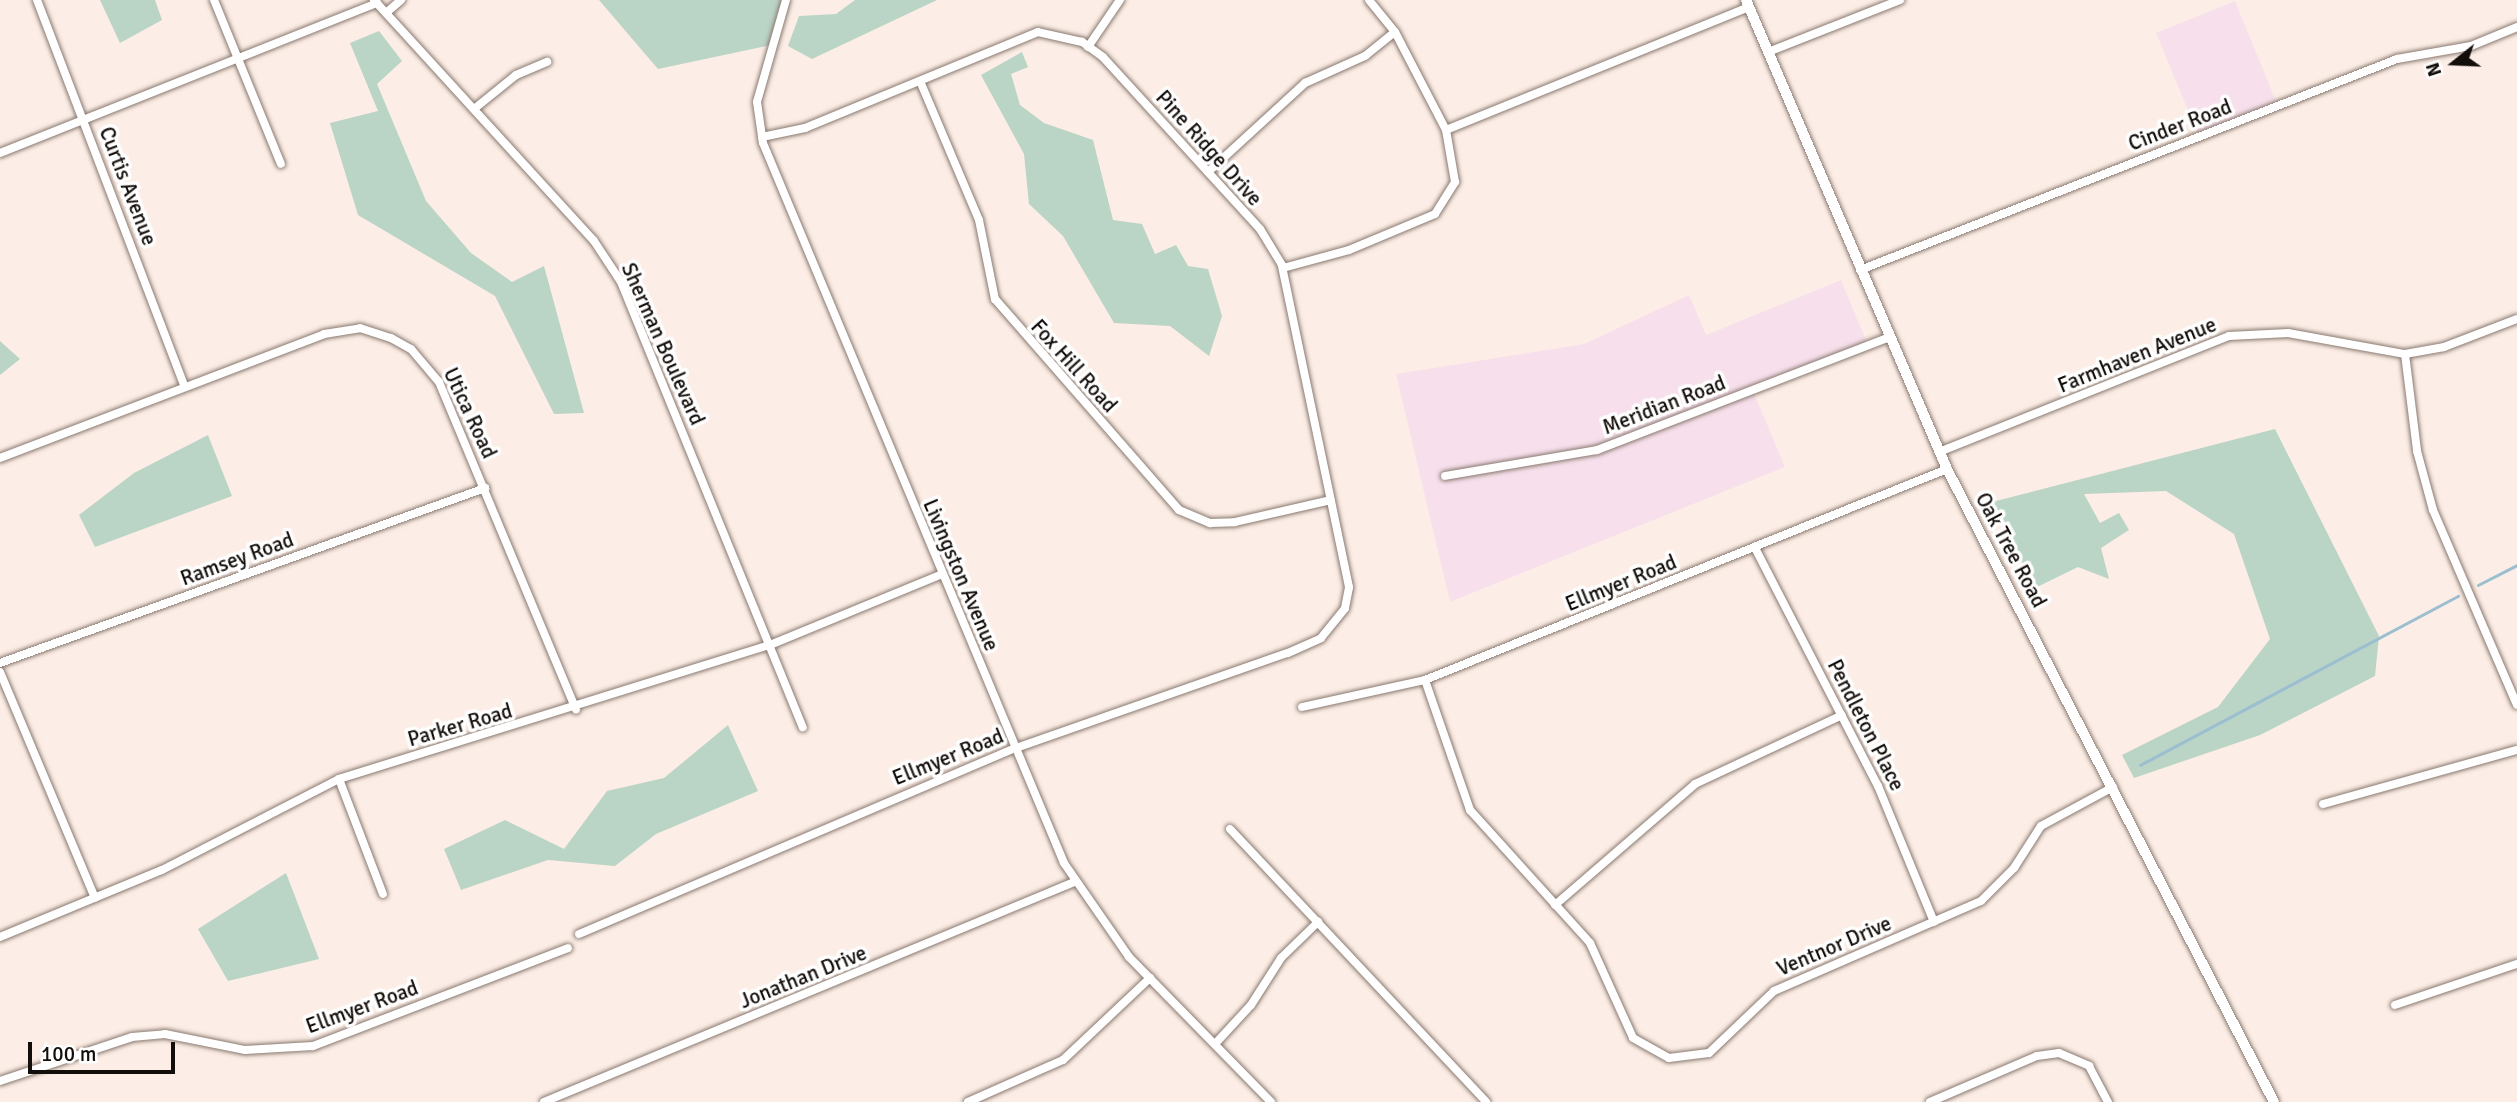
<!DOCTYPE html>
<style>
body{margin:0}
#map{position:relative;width:2517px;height:1102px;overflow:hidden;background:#fceee6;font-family:Signika,sans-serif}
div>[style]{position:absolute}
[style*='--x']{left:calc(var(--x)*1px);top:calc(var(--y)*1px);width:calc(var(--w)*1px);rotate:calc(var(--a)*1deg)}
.industrial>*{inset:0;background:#f7e0ec}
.green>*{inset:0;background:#bad4c6}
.stream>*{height:2.5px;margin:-1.25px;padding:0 1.25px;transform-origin:1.25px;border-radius:1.25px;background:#9bbed0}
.roads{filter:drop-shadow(0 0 2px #897970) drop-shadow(0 0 2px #897970)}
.street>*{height:8px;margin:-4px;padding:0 4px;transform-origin:4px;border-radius:4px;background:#fff}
.secondary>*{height:10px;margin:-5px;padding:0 5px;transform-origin:5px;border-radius:5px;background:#fff}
span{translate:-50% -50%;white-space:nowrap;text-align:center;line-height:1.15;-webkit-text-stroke:7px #fefefe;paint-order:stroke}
.street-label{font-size:21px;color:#140e0b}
.north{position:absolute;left:2419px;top:28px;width:70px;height:70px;-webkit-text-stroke:5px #fefefe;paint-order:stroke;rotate:252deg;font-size:19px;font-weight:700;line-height:28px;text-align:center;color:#140e0b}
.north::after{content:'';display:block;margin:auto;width:24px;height:32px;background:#140e0b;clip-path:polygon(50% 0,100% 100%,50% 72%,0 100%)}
.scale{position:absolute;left:28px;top:1042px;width:147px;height:32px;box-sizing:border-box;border:4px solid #140e0b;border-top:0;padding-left:9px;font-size:21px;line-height:24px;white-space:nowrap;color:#140e0b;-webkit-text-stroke:5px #fefefe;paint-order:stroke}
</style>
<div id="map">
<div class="industrial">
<div style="clip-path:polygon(2235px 1px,2278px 106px,2199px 137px,2156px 33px)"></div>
<div style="clip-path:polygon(1841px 280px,1868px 345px,1753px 391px,1785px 467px,1450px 602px,1396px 374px,1584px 344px,1689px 295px,1706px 335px)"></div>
</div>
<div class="green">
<div style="clip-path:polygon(100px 0,155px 0,162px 20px,120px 43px)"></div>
<div style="clip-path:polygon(599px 0,787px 0,771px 45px,658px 69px)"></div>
<div style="clip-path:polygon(855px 0,937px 0,812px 59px,788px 46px,799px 16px,836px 14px)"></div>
<div style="clip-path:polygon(379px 31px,402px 61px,377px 84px,426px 201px,471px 253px,512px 282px,544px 266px,584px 413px,554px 414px,495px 296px,358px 215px,330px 123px,378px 111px,350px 43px)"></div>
<div style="clip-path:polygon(1022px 52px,1028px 67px,1011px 74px,1020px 105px,1044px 123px,1093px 140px,1113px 220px,1142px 224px,1155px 254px,1176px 245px,1188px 266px,1208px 269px,1222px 316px,1209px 356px,1170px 326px,1114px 323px,1063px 236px,1029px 204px,1024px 154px,981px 75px)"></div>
<div style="clip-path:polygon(0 341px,20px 359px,0 375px)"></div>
<div style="clip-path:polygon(2275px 429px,2379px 636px,2375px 676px,2260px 735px,2134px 778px,2122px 755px,2218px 707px,2270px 639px,2234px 534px,2166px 491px,2084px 494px,2100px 523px,2119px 513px,2129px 530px,2101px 548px,2109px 579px,2078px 567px,2035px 588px,1992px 502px)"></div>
<div style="clip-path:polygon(208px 435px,232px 496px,95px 547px,79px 515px,134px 473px)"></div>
<div style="clip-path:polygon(728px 725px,758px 791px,656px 834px,615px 866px,548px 860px,461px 890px,444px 849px,505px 820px,564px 849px,607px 791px,664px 778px)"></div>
<div style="clip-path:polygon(286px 873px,319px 959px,228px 981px,198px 929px)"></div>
</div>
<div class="stream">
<div style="--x:2478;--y:585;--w:44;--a:-27.1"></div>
<div style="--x:2140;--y:765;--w:360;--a:-28"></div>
</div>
<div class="roads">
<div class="street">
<div style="--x:37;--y:0;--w:412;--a:69.1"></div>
<div style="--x:214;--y:0;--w:177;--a:67.8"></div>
<div style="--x:374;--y:0;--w:326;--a:47.6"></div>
<div style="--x:594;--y:241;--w:49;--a:56.6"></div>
<div style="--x:621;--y:282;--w:481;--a:67.8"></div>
<div style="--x:786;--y:0;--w:106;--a:105.9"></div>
<div style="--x:757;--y:102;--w:41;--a:81.7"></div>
<div style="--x:763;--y:143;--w:780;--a:67.31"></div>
<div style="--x:1064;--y:863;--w:114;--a:55.3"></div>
<div style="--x:1129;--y:957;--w:203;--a:45.6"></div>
<div style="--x:386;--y:13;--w:20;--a:-41"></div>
<div style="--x:1088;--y:47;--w:57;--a:-55.8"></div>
<div style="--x:1768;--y:52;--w:142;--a:-21.5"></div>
<div style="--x:920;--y:81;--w:151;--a:67"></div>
<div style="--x:979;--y:220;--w:81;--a:78.6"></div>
<div style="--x:995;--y:299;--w:280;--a:48.9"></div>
<div style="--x:1179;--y:510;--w:34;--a:23"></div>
<div style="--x:1210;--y:523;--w:25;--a:-2"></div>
<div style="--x:1235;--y:522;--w:98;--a:-12.9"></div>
<div style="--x:474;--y:109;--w:54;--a:-39"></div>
<div style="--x:516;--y:75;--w:34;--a:-23"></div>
<div style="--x:1446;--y:130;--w:327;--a:-22.1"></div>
<div style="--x:0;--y:153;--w:406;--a:-21.7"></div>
<div style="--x:1208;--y:172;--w:132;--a:-42.5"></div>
<div style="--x:1305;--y:83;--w:66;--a:-24.2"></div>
<div style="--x:1365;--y:56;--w:38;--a:-39"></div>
<div style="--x:1283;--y:268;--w:68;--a:-15.3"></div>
<div style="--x:1349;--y:250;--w:93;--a:-22.7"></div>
<div style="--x:1435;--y:214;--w:38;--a:-58"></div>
<div style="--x:1455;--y:182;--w:53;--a:-99.8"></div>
<div style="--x:1446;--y:130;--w:110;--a:-117.5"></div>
<div style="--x:1395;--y:32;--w:41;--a:-129.1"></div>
<div style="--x:1860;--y:270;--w:577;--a:-21.45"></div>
<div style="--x:2397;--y:59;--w:75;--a:-10"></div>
<div style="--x:2471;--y:46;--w:50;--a:-22.4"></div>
<div style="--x:2405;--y:354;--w:98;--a:82.9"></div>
<div style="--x:2417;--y:451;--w:61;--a:74.8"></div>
<div style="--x:2433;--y:510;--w:212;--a:66.7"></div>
<div style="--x:1939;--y:452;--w:312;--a:-21.8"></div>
<div style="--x:2229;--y:336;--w:59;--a:-2.9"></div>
<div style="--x:2288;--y:333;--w:119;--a:10.2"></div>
<div style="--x:2405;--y:354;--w:40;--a:-10"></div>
<div style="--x:2444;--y:347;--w:78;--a:-21"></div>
<div style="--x:0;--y:458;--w:347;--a:-20.9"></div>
<div style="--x:324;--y:334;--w:36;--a:-9"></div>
<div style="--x:360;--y:328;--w:33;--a:18"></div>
<div style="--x:391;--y:338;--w:23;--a:29"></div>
<div style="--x:411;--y:349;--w:43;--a:49.7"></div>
<div style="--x:439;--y:382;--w:355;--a:67.3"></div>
<div style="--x:1445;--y:476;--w:154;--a:-9.7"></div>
<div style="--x:1597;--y:450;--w:312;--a:-21.1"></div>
<div style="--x:1755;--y:548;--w:268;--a:62.7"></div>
<div style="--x:1878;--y:786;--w:147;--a:67.6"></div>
<div style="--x:0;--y:663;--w:516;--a:-19.84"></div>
<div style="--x:0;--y:672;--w:245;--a:67.2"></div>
<div style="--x:1425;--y:680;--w:138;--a:70.9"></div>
<div style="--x:1470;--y:810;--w:179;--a:47.9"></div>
<div style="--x:1590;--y:943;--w:104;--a:65.6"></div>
<div style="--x:1633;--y:1038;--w:41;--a:29.1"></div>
<div style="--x:1669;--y:1058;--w:40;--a:-7.1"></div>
<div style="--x:1709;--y:1053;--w:90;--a:-43.6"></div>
<div style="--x:1774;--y:991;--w:226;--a:-23.5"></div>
<div style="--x:1981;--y:901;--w:47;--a:-45"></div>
<div style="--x:2014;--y:868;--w:50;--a:-57.3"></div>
<div style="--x:2041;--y:826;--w:82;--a:-28.4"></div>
<div style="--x:1302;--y:707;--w:126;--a:-12.4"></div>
<div style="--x:1425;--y:680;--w:563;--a:-22.01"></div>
<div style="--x:339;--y:779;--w:123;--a:69.1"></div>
<div style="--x:2323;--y:804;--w:201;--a:-15.6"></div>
<div style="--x:1230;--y:829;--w:374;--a:46.8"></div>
<div style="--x:1555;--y:905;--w:185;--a:-40.8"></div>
<div style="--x:1695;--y:784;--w:162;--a:-25.1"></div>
<div style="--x:579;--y:934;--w:475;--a:-23.1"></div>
<div style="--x:1016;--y:748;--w:288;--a:-19.3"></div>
<div style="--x:1288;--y:653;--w:36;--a:-24"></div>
<div style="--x:1321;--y:638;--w:38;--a:-51"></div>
<div style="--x:1345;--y:608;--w:21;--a:-79"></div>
<div style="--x:1349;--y:587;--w:329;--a:-101.8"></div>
<div style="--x:1282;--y:265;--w:42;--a:-121.4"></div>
<div style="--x:1260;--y:229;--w:233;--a:-132.4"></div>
<div style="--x:1103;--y:57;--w:26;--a:-144"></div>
<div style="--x:1082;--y:42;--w:45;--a:-167.2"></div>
<div style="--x:1038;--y:32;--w:252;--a:157.6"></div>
<div style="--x:805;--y:128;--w:44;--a:168.2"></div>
<div style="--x:0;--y:937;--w:175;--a:-22.5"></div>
<div style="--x:162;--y:870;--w:199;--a:-27.2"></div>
<div style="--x:339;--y:779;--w:451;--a:-17.3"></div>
<div style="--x:770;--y:645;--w:186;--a:-22.4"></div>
<div style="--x:2395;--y:1005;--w:129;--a:-18.6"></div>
<div style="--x:1215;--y:1044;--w:53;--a:-47.3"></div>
<div style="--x:1251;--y:1005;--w:56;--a:-57.4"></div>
<div style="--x:1281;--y:958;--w:52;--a:-44.2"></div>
<div style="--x:0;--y:1081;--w:139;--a:-18.4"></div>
<div style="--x:132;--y:1037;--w:33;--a:-5"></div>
<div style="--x:165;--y:1034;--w:82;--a:11.3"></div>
<div style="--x:245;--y:1050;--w:68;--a:-3.4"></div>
<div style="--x:313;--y:1046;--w:273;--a:-21"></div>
<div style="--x:544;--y:1102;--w:574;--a:-22.54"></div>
<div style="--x:968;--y:1102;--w:104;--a:-23.9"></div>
<div style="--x:1063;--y:1060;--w:120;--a:-43.3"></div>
<div style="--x:1930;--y:1102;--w:116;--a:-23.3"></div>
<div style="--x:2037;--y:1056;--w:22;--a:-8"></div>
<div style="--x:2059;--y:1053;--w:33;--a:23"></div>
<div style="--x:2089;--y:1066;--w:41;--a:62.2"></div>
</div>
<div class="secondary">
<div style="--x:1746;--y:0;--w:510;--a:66.8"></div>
<div style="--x:1947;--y:469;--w:712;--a:62.68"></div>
</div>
</div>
<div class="street-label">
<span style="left:2180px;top:125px;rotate:-21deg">Cinder Road</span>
<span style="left:1209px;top:148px;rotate:48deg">Pine Ridge Drive</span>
<span style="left:128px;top:186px;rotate:69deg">Curtis Avenue</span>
<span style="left:663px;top:344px;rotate:66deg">Sherman Boulevard</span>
<span style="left:2137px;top:355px;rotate:-22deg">Farmhaven Avenue</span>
<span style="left:1074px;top:366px;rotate:48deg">Fox Hill Road</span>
<span style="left:1664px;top:405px;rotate:-21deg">Meridian Road</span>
<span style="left:470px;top:413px;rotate:65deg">Utica Road</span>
<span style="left:2011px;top:550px;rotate:62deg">Oak Tree Road</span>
<span style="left:237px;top:559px;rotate:-20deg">Ramsey Road</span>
<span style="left:961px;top:575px;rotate:67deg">Livingston Avenue</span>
<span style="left:1621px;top:583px;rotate:-22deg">Ellmyer Road</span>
<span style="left:460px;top:725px;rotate:-16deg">Parker Road</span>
<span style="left:1866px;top:725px;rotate:63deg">Pendleton Place</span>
<span style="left:948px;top:757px;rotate:-22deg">Ellmyer Road</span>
<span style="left:1834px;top:946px;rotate:-23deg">Ventnor Drive</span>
<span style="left:803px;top:977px;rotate:-22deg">Jonathan Drive</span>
<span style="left:362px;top:1007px;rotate:-20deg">Ellmyer Road</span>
</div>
<div class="north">N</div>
<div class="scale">100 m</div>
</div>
